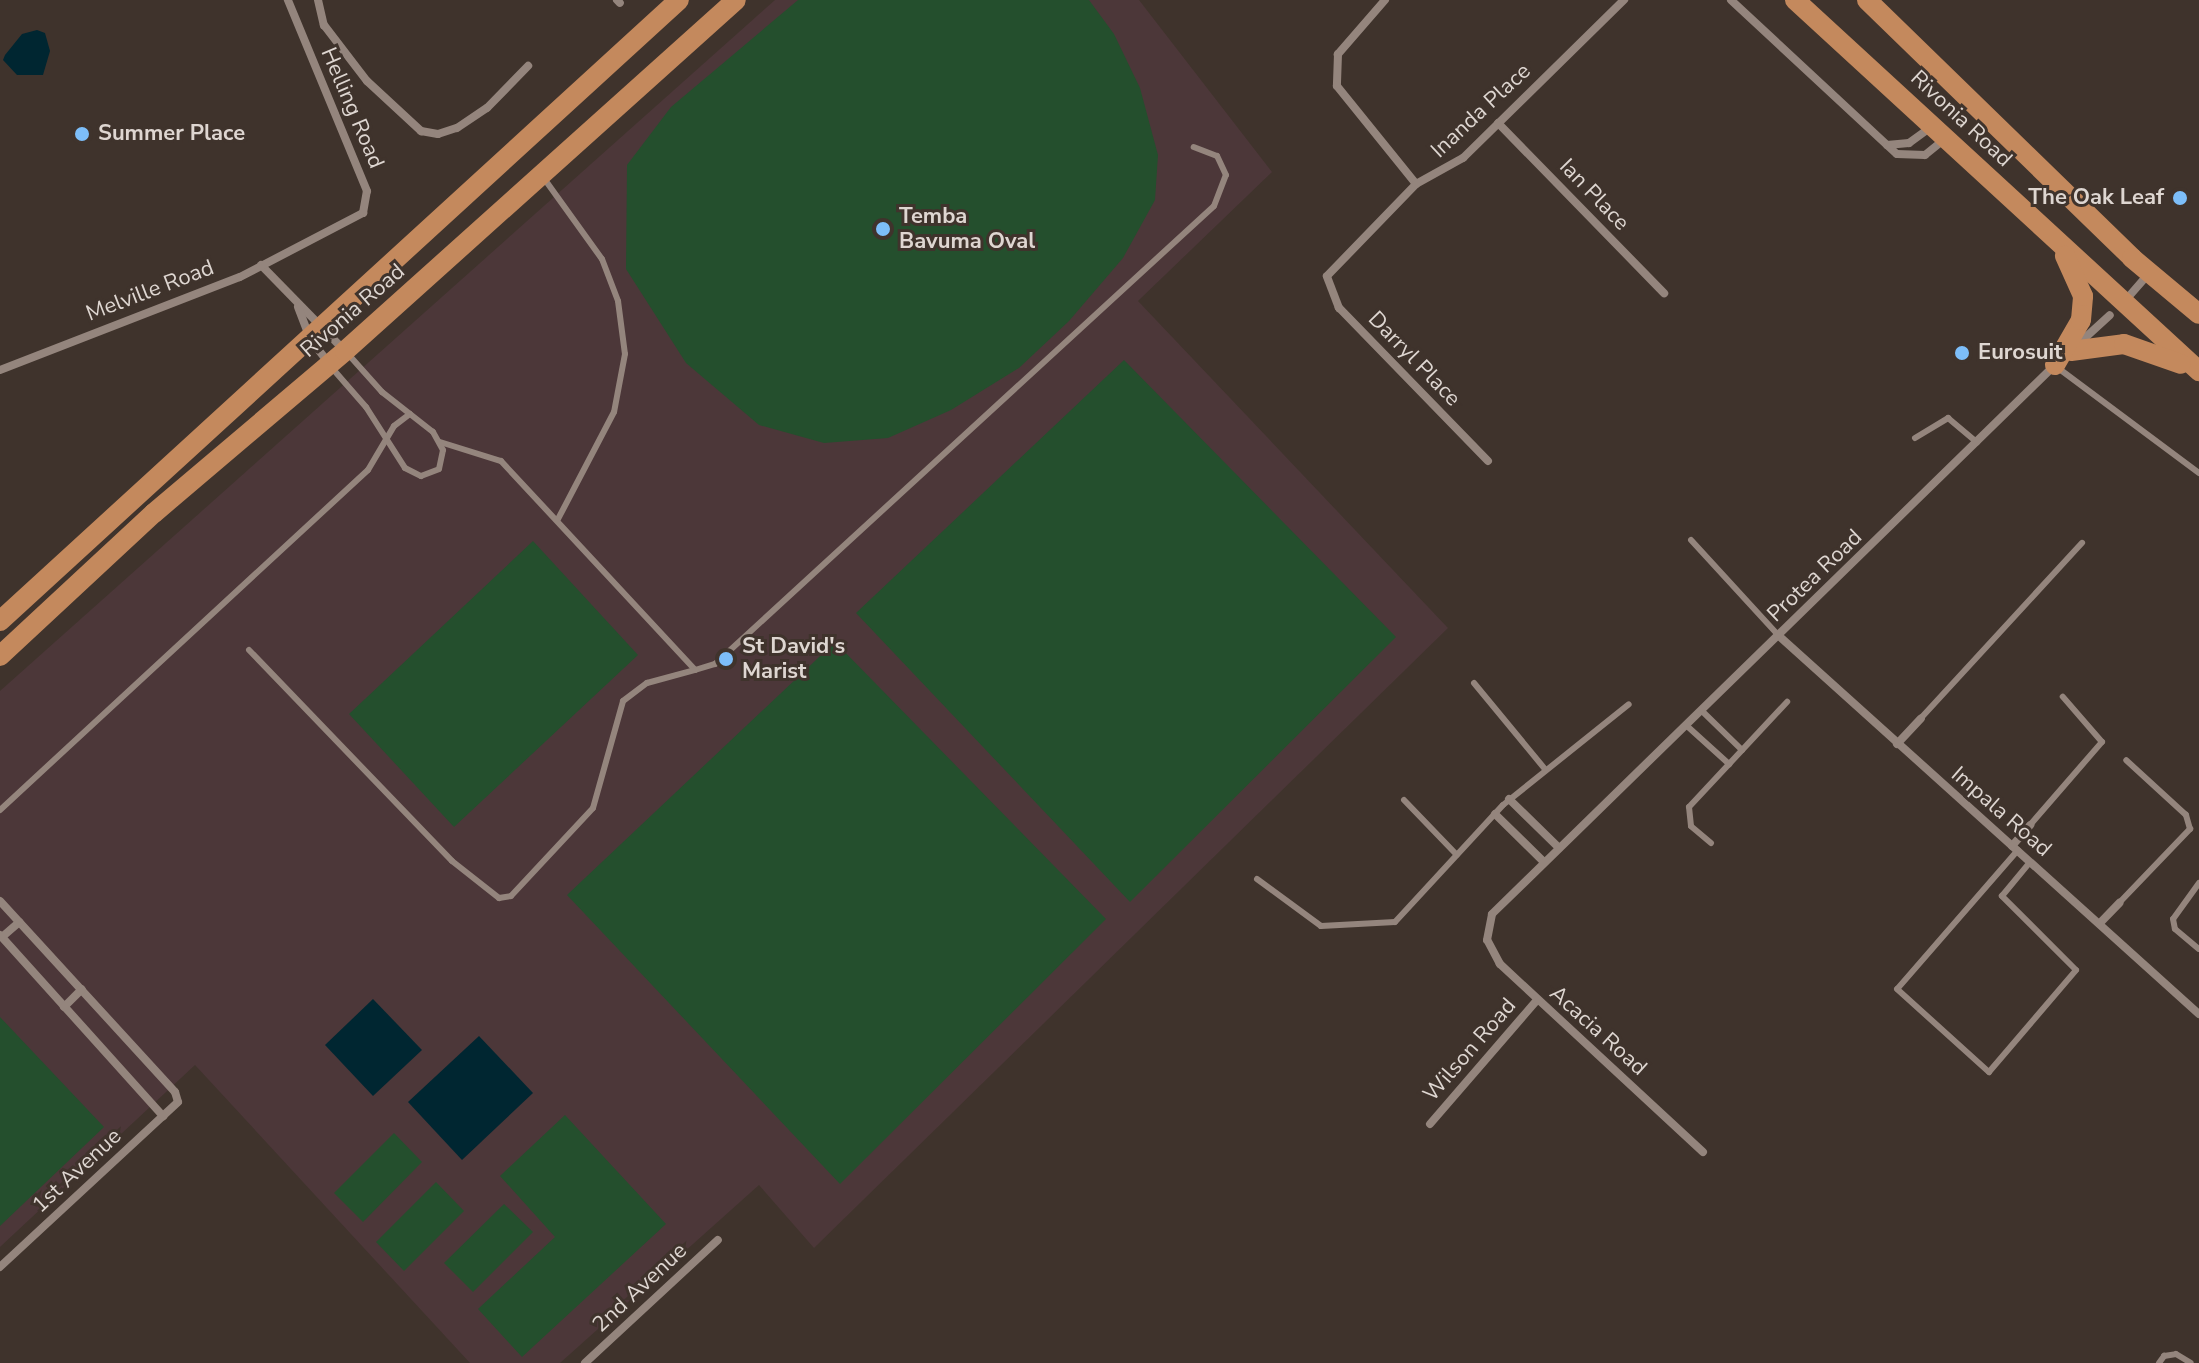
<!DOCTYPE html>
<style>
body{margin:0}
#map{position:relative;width:2199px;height:1363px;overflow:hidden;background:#3f332c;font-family:"Nunito Sans",sans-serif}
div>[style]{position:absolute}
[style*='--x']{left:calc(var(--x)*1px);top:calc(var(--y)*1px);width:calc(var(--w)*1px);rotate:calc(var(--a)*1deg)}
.education>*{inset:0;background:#4c3739}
.green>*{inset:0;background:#244f2d}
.water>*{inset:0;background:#002631}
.lane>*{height:6px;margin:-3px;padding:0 3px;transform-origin:3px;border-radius:3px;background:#94857d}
.street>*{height:8px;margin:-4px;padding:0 4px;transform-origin:4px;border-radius:4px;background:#94857d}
.primary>*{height:20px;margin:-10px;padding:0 10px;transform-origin:10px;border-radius:10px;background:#c4895d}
.dots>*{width:22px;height:22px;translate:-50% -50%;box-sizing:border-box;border:4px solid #3f332c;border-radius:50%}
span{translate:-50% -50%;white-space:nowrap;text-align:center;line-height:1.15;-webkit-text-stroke:6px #3f332c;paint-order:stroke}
.street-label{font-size:22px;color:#ded6d1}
.poi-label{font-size:22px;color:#ded6d1;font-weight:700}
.left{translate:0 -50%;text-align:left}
.right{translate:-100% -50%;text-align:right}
</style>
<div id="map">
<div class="education">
<div style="clip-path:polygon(775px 0,1139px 0,1272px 172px,1138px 301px,1448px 628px,814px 1248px,759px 1185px,560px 1363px,470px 1363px,195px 1065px,0 1247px,0 691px)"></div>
</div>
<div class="green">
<div style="clip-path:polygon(798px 0,1089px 0,1114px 34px,1140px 88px,1158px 155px,1155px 200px,1123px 258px,1069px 321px,1019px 368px,951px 410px,888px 438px,824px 443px,759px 425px,686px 363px,626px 269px,627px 165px,671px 107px)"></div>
<div style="clip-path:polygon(1124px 360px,1396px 637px,1130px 902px,856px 613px)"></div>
<div style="clip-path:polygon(533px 541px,638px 655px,454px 827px,349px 714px)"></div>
<div style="clip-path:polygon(835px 642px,1106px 919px,840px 1184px,567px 895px)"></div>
<div style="clip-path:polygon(0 1017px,104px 1127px,0 1226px)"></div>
<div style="clip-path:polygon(565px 1115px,666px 1224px,522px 1357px,478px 1309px,555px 1237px,500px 1176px)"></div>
<div style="clip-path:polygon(394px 1133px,422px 1162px,363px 1222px,334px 1193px)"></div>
<div style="clip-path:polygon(436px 1182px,464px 1211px,404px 1271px,376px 1242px)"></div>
<div style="clip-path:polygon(504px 1204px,533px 1232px,473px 1292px,444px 1263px)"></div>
</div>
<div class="water">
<div style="clip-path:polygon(37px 30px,45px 33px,50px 51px,43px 75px,17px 75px,3px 60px,5px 55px,22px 34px)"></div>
<div style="clip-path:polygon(373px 999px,422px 1050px,373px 1096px,325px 1045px)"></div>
<div style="clip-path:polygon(479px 1036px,533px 1093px,462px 1160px,408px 1102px)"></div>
</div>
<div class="lane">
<div style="--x:543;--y:177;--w:101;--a:54.3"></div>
<div style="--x:602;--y:259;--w:45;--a:69.1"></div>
<div style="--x:618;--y:301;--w:53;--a:82.5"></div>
<div style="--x:625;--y:354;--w:59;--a:100.7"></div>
<div style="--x:614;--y:412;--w:121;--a:117.6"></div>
<div style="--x:332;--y:368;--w:52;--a:48.9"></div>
<div style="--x:366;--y:407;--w:72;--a:57.4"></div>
<div style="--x:405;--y:468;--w:18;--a:27"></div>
<div style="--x:421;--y:476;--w:19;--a:-21"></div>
<div style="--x:439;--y:469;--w:19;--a:-78"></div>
<div style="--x:443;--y:450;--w:21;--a:-119"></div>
<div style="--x:433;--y:432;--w:65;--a:-141.9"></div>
<div style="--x:382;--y:392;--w:51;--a:-131.8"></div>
<div style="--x:2058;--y:368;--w:176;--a:36.7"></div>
<div style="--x:1915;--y:438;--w:39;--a:-31"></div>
<div style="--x:1948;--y:418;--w:38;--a:40"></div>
<div style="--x:440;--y:442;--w:64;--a:17.3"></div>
<div style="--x:501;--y:461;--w:285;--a:47.1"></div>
<div style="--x:695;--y:670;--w:21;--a:-17"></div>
<div style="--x:715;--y:664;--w:677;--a:-42.55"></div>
<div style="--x:1214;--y:206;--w:33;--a:-69"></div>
<div style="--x:1226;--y:175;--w:21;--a:-115"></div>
<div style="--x:1217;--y:156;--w:25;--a:-159"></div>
<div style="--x:1691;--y:540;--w:130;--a:47.5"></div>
<div style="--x:249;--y:650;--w:293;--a:46.1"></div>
<div style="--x:452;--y:861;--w:60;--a:38.2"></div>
<div style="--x:499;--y:898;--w:12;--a:-9"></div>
<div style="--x:511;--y:896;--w:120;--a:-47"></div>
<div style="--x:593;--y:808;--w:111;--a:-74.3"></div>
<div style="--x:623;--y:701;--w:30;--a:-37"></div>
<div style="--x:647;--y:683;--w:50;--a:-15.2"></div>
<div style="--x:1474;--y:683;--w:110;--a:50.5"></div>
<div style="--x:1702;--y:711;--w:56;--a:44.3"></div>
<div style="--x:1921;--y:718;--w:238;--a:-47.4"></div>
<div style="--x:1687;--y:726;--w:57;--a:42.1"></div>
<div style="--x:1404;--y:800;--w:76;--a:46.1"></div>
<div style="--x:0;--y:810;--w:501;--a:-42.74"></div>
<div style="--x:368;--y:470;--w:51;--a:-59.4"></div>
<div style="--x:394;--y:426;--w:20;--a:-37"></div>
<div style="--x:2030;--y:825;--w:110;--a:-49.1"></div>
<div style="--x:2102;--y:742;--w:60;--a:-130.9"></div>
<div style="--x:1711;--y:843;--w:26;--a:-140"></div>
<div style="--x:1691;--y:826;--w:19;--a:-96"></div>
<div style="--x:1689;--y:807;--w:144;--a:-47"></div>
<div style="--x:2018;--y:850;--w:184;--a:131"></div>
<div style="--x:1897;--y:989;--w:124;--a:42.1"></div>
<div style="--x:1989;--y:1072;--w:134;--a:-49.5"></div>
<div style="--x:2076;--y:970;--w:105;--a:-135"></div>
<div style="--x:2002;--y:896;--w:44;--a:-50.5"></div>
<div style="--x:1257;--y:879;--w:79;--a:36.3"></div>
<div style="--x:1321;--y:926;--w:74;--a:-3.1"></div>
<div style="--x:1395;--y:922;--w:159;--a:-47.3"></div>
<div style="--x:1503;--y:805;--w:161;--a:-38.7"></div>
<div style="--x:2199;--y:883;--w:44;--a:125.8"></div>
<div style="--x:2173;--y:919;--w:10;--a:79"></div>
<div style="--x:2175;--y:929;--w:31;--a:40"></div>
<div style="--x:2119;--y:903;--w:103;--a:-46.2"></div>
<div style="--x:2190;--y:829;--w:15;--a:-106"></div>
<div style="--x:2186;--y:815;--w:81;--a:-137.5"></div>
<div style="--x:2159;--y:1363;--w:9;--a:-54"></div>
<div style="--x:2164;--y:1356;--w:12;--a:-9"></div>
<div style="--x:2176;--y:1354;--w:17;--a:31"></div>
</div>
<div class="street">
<div style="--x:318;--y:0;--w:26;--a:77"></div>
<div style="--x:324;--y:25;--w:71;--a:52.5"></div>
<div style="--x:367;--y:81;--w:74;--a:42.8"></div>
<div style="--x:421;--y:131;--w:17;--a:10"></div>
<div style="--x:438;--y:134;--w:20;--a:-18"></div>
<div style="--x:457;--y:128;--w:36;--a:-34"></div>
<div style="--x:487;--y:108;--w:59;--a:-45.7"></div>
<div style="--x:617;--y:0;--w:4;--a:45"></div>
<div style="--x:1385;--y:0;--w:72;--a:131"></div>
<div style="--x:1338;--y:54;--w:32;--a:92"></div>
<div style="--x:1337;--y:86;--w:126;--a:51.1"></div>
<div style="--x:1731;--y:0;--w:226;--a:42.9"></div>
<div style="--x:1897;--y:154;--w:28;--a:2"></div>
<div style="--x:1925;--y:155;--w:27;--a:-39"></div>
<div style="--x:1498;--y:123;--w:238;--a:45.7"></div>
<div style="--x:1887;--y:145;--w:22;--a:-5"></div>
<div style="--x:1909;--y:143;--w:27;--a:-36"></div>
<div style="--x:261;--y:265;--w:119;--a:45.7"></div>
<div style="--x:2124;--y:302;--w:38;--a:-49"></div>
<div style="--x:298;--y:307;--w:34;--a:69"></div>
<div style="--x:310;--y:339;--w:33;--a:52"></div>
<div style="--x:2075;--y:347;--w:47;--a:-42.4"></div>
<div style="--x:0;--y:370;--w:257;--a:-21.2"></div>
<div style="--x:240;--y:277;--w:139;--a:-27.5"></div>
<div style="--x:363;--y:213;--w:22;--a:-80"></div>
<div style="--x:367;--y:191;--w:207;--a:-112.5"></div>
<div style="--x:1488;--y:461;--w:214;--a:-134.2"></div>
<div style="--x:1339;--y:308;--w:34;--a:-111"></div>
<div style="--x:1327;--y:276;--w:128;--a:-45.9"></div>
<div style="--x:1416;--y:184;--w:54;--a:-29"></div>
<div style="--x:1463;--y:158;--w:226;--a:-44.5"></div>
<div style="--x:1779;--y:636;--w:565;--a:41.99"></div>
<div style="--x:1897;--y:744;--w:35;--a:-47"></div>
<div style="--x:1509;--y:799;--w:70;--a:44.4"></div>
<div style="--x:1495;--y:814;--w:69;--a:44.4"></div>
<div style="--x:2012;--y:846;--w:28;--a:-49"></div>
<div style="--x:0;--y:901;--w:259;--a:47.5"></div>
<div style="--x:175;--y:1092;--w:10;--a:73"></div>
<div style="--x:178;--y:1102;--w:243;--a:137.2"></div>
<div style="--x:2100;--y:923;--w:28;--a:-46"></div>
<div style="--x:0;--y:935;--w:244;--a:48"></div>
<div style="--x:2;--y:937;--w:23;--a:-41"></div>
<div style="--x:64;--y:1007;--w:25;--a:-45"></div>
<div style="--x:1430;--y:1124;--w:164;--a:-49.2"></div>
<div style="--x:1703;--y:1152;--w:277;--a:-137.2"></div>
<div style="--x:1500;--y:964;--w:27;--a:-118"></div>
<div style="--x:1487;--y:940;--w:26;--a:-79"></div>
<div style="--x:1492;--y:914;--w:784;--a:-44.28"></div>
<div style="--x:585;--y:1363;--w:181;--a:-42.8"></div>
</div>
<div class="primary">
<div style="--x:1795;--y:0;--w:549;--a:42.56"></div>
<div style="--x:1867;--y:0;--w:370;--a:44.2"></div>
<div style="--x:2132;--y:258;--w:87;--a:39.9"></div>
<div style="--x:2071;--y:351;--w:53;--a:-7.5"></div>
<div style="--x:2124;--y:344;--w:60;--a:19.3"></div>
<div style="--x:2055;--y:365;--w:52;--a:-60"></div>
<div style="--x:2081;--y:320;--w:24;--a:-85"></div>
<div style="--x:2083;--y:296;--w:44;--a:-114.2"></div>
<div style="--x:0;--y:621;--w:920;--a:-42.45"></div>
<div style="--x:0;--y:656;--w:210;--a:-42.9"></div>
<div style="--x:154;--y:513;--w:250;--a:-40.3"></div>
<div style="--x:345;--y:351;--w:525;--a:-41.91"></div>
</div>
<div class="dots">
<div style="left:82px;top:134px;background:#7dbef9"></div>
<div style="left:2180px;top:198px;background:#7dbef9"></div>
<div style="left:883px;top:229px;background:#7dbef9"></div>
<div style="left:1962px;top:353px;background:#7dbef9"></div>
<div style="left:726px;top:659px;background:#7dbef9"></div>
</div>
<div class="street-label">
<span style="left:352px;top:108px;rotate:67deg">Helling Road</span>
<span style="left:1481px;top:111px;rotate:-43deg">Inanda Place</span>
<span style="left:1961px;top:119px;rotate:43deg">Rivonia Road</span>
<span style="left:1594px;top:195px;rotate:46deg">Ian Place</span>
<span style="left:150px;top:291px;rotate:-21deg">Melville Road</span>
<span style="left:353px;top:311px;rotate:-41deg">Rivonia Road</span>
<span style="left:1414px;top:359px;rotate:46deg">Darryl Place</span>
<span style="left:1815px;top:576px;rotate:-44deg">Protea Road</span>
<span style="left:2001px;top:812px;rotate:41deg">Impala Road</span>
<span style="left:1598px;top:1031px;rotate:42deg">Acacia Road</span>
<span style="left:1470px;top:1050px;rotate:-49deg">Wilson Road</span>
<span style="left:77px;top:1171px;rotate:-43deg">1st Avenue</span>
<span style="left:640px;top:1288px;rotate:-43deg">2nd Avenue</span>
</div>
<div class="poi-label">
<span class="left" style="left:98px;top:134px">Summer Place</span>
<span class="right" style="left:2164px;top:198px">The Oak Leaf</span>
<span class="left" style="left:899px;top:229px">Temba<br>Bavuma Oval</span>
<span class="left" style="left:1978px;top:353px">Eurosuit</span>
<span class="left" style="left:742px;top:659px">St David's<br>Marist</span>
</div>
</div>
